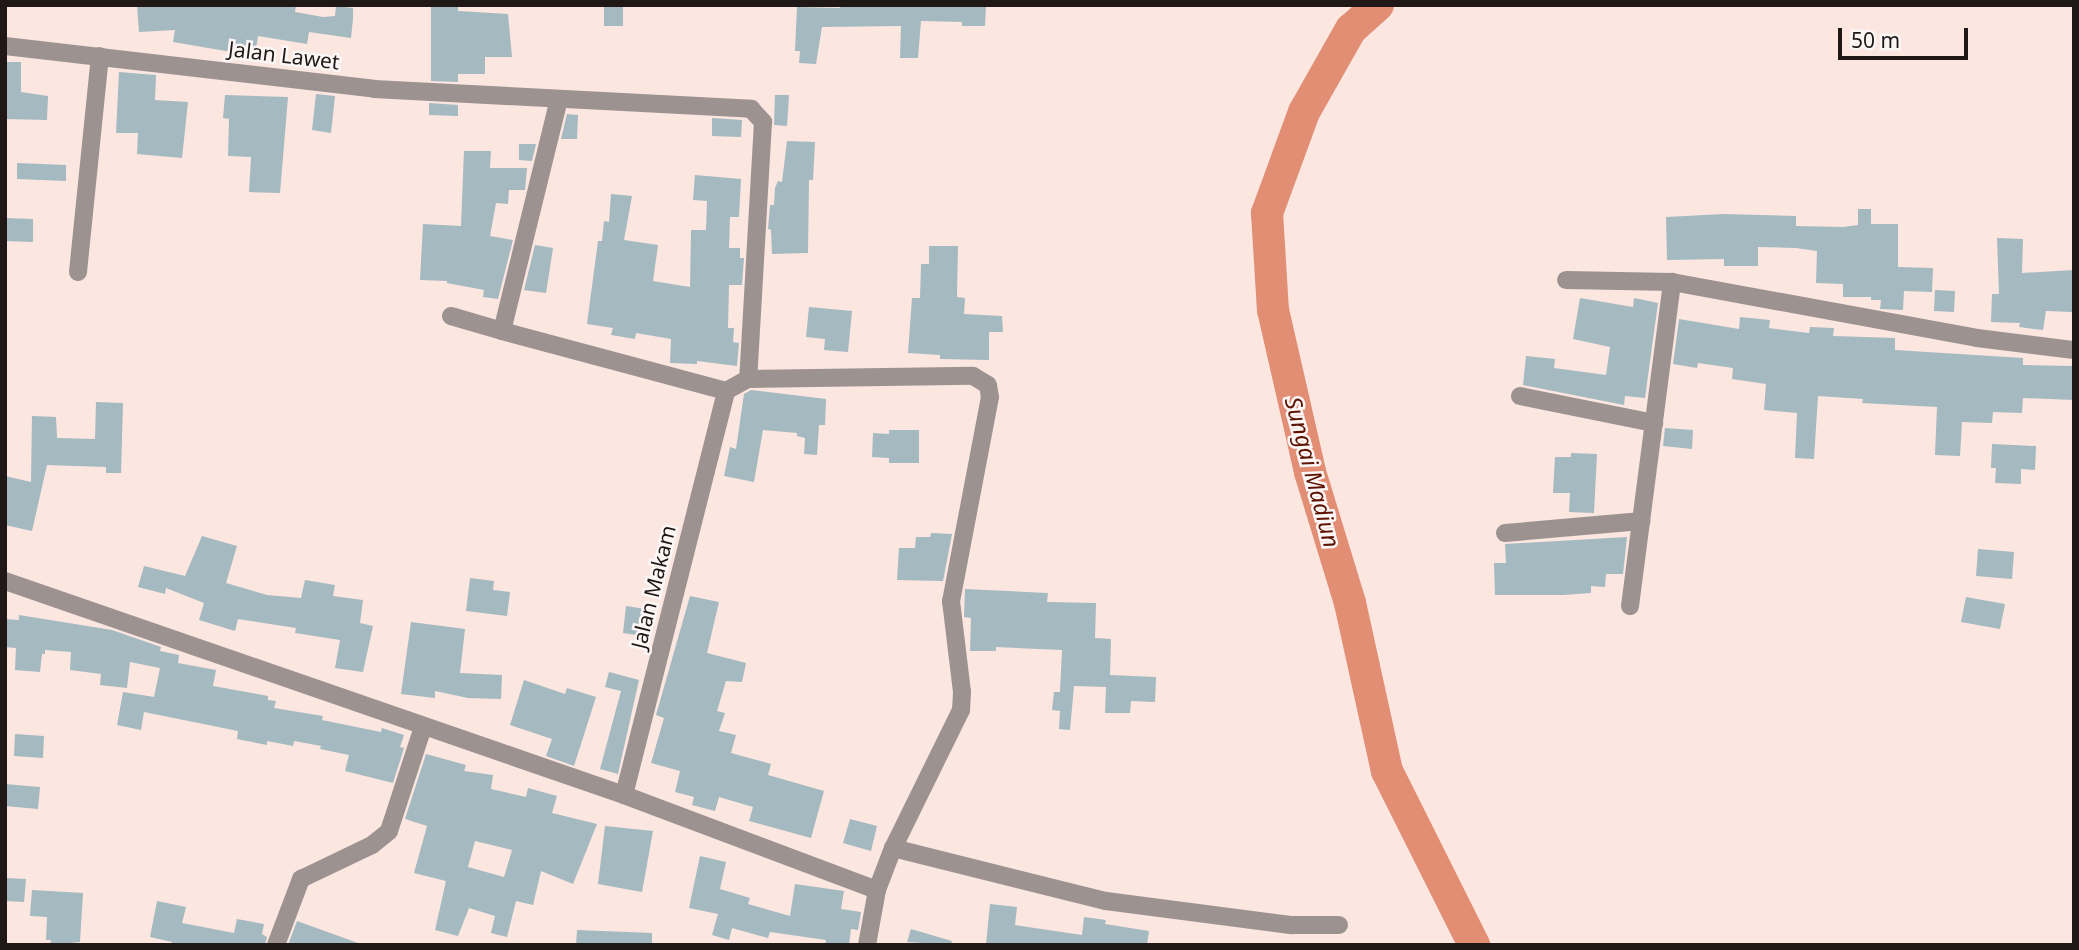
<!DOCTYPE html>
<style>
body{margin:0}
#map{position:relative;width:2079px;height:950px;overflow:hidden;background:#fbe6e0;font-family:"Noto Sans",sans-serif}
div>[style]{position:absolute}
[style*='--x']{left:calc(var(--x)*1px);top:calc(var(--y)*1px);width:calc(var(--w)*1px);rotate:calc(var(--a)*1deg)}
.river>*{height:32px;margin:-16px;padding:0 16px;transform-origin:16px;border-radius:16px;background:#e18e75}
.building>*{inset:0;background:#a4b9c0}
.minor>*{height:18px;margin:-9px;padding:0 9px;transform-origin:9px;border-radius:9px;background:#9c9391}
span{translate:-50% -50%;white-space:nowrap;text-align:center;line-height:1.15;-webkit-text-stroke:5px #fcf7f6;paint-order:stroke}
.street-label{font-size:21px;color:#201816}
.water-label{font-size:23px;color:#5d1300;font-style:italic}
.frame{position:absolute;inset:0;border:7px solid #201816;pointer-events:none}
.scale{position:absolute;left:1838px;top:28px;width:130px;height:32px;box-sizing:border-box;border:4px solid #201816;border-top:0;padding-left:9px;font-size:21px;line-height:24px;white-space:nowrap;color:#201816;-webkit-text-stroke:5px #fcf7f6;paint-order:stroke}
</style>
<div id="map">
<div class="river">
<div style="--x:1378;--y:5;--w:36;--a:138"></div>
<div style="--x:1351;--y:29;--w:95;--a:119.5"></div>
<div style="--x:1304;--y:112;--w:108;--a:110.1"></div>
<div style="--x:1267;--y:213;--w:97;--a:86.5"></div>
<div style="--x:1273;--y:310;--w:166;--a:77.1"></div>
<div style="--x:1310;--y:472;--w:137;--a:73"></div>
<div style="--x:1350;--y:603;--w:172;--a:77.6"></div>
<div style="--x:1387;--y:771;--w:195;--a:63.4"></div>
</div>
<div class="building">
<div style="clip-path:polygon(137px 5px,296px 5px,295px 12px,323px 17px,335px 16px,336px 6px,353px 8px,353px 19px,351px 38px,309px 32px,307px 44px,258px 36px,255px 56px,173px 42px,175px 30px,139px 32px)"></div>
<div style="clip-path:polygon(458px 5px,458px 11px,508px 14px,512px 57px,485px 57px,485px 74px,458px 74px,458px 82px,431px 81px,431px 6px)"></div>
<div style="clip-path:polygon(604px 5px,623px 5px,623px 26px,604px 26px)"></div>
<div style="clip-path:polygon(841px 5px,986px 5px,985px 26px,962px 26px,962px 22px,921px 21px,918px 58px,900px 58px,901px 26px,822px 27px,816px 64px,799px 63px,800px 51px,795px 51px,797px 7px,840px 8px)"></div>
<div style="clip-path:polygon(5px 62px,21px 62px,21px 92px,48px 96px,47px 120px,5px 119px)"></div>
<div style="clip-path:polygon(119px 72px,156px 75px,155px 100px,188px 102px,182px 158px,137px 154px,138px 133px,116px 133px)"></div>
<div style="clip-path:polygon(316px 94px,335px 96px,331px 133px,312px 130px)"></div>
<div style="clip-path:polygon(225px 95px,288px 97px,280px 193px,249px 192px,251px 157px,228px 156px,229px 119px,223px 118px)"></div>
<div style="clip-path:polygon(775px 95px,789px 95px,787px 126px,774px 125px)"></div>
<div style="clip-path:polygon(429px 103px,458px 105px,458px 116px,429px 115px)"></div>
<div style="clip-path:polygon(567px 114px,578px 115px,577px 139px,561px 139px)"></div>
<div style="clip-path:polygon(712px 118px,742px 120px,741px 137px,712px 136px)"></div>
<div style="clip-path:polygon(787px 141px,815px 142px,813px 180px,809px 180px,808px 253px,772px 254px,771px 230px,768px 229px,770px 205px,774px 205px,775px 188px,778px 181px,782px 182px)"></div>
<div style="clip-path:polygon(519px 144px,536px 144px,532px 161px,519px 160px)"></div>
<div style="clip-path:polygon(464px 151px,491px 151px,490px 168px,527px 168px,525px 190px,509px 190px,508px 204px,496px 203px,490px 236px,513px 240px,498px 299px,483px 297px,484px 290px,447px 283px,447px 281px,420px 280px,423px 224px,461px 226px)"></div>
<div style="clip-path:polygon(17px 163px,66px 165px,66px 181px,17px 179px)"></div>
<div style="clip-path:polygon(695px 175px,741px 179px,739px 217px,730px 217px,729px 248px,740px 248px,740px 258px,744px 258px,742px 285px,729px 285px,728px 328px,734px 328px,733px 342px,739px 343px,737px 366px,697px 361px,697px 364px,670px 363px,671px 339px,636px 333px,635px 339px,611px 335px,613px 328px,587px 324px,598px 241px,602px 241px,604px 221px,609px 222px,611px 194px,632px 196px,624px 240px,658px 245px,653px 281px,690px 287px,691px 230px,706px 230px,707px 201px,693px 200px)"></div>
<div style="clip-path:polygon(1858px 209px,1871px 209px,1871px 224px,1898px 224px,1898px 267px,1933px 268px,1932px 292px,1904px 291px,1903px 310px,1880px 309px,1881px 300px,1871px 300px,1871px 297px,1843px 297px,1843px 284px,1816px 283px,1817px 251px,1796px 248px,1758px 247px,1758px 266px,1724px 266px,1724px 259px,1667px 260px,1666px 217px,1724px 214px,1796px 216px,1796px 226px,1843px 227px,1858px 225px)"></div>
<div style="clip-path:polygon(5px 218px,33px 219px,33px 242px,5px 241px)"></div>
<div style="clip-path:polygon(1997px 238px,2023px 239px,2022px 273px,2074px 270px,2072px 312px,2046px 311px,2043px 330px,2019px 327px,2020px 323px,1991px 322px,1992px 294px,1999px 294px)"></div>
<div style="clip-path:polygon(535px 245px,553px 248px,546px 293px,524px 290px)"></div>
<div style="clip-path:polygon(929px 246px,958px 246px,957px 297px,965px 298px,964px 314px,1002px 316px,1003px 332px,989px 332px,989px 360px,940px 359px,940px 355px,908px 353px,912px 298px,920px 298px,921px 264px,929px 264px)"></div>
<div style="clip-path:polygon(1935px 290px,1955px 291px,1954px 312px,1934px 311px)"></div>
<div style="clip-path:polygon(1580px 298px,1633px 307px,1634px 298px,1658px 303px,1645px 398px,1625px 396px,1624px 405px,1523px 385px,1526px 356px,1555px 359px,1554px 368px,1606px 375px,1610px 347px,1573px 339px)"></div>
<div style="clip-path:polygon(809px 307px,852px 311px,848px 352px,824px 350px,825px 339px,806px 337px)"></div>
<div style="clip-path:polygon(1740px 317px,1770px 320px,1769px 328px,1809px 333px,1810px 327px,1834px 328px,1833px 336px,1895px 338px,1895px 350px,2023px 358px,2023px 365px,2074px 366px,2074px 400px,2023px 398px,2022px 413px,1993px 412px,1992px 423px,1962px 422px,1960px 456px,1935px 455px,1937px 407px,1862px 403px,1863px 399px,1818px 396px,1814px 459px,1795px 458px,1797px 413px,1764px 410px,1766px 384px,1732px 379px,1733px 368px,1698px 363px,1697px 368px,1673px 364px,1679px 319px,1739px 329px)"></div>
<div style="clip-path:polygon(751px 390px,826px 399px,825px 425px,819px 425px,817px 455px,804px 454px,805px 438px,797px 436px,797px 433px,763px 430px,754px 482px,724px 476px,730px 447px,736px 449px,744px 394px)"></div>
<div style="clip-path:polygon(96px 402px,123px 403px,121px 473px,106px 473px,106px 467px,47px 465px,32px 531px,5px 525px,5px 476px,31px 482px,32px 416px,56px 417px,57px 438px,95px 439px)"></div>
<div style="clip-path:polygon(1665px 428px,1693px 430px,1692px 449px,1663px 446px)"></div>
<div style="clip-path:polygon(889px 430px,919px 430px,919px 463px,889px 463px,889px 458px,872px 457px,873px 433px,889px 434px)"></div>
<div style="clip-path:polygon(1992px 444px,2036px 446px,2035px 470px,2021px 469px,2021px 484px,1995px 483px,1996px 468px,1991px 468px)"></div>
<div style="clip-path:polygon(1571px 453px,1597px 454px,1594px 513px,1569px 512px,1570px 493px,1553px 493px,1555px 457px,1571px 457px)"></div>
<div style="clip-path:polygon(931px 533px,952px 534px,943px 581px,897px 580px,899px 548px,915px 548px,916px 537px,930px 537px)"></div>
<div style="clip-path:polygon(202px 536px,237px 546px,226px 583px,267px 595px,301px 598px,305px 580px,335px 585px,333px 596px,363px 600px,360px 623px,373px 626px,363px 672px,335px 668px,340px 640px,295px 633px,296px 628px,238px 619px,235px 631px,199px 620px,204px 603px,166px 588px,165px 594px,138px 587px,144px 566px,185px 576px)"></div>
<div style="clip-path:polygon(1627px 537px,1623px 574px,1606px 574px,1605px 587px,1591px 586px,1591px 593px,1563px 595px,1495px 595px,1494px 563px,1506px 563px,1505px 544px)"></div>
<div style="clip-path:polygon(1978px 549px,2014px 552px,2012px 579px,1976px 576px)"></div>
<div style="clip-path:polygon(470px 578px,494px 581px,493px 590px,510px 592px,507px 616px,466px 611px)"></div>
<div style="clip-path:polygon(965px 589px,1048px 593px,1047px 602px,1096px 603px,1095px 638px,1111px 639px,1110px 675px,1156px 677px,1155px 702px,1131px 701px,1130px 713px,1105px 713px,1106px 687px,1074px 686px,1070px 730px,1059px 729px,1060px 711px,1052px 710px,1054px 692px,1060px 692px,1062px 650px,996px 647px,996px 651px,970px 651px,971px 618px,964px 617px)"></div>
<div style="clip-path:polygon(690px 596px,719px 602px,707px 653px,746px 663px,742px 682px,726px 681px,717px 711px,725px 713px,719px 731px,736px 735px,731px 753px,771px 764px,768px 775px,824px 791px,811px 838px,749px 821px,753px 807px,719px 797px,715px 811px,692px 805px,694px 797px,675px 792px,680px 771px,651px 763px,664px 718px,656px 715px)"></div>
<div style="clip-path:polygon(1966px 597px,2005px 604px,2000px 629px,1961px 622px)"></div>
<div style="clip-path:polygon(626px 606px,646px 609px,642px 636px,623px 633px)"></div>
<div style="clip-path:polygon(19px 615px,112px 630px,161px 647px,160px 651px,179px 655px,178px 663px,216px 670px,213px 686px,268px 696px,268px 700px,276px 701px,274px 708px,323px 716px,322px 720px,381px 732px,382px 728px,404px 735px,400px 747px,404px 748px,393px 783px,345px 771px,349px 755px,320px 749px,321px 746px,294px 741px,293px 746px,267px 741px,267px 745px,237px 739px,238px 731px,144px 712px,141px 730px,117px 725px,123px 692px,154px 697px,160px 668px,130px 662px,127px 688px,100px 685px,101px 674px,70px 670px,71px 652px,45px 650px,45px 654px,42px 654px,40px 672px,15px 670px,16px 648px,5px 647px,5px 619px,19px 620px)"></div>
<div style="clip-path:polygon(411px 622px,465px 629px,460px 673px,502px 675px,501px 699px,468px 698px,435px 691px,435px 698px,401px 694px)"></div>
<div style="clip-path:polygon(609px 672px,639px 680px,618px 774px,600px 769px,621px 691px,605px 687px)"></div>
<div style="clip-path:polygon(524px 680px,565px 694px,567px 688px,596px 697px,574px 766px,546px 756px,552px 739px,510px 725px)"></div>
<div style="clip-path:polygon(15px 734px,44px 736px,43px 758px,14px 756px)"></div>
<div style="clip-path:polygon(evenodd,426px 754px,466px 765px,464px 771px,493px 775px,491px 789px,526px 797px,528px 788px,557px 796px,552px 813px,597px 824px,573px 884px,541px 871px,533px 905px,516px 901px,507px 937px,491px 933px,495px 916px,469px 908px,458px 936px,435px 930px,446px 881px,414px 873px,427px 826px,405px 819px,426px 754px,475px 841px,512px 850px,504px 877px,468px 867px,475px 841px)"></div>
<div style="clip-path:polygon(5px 784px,40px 787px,38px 809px,5px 806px)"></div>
<div style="clip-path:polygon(850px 819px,877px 826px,871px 851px,843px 843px)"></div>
<div style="clip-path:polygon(605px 826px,653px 831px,642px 892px,598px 884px)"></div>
<div style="clip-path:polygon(700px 856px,726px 862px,720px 889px,750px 898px,748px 904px,790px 916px,795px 884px,844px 891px,841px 909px,861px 912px,858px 930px,851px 929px,849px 945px,825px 945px,826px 940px,770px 932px,768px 938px,732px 928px,729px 940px,712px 935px,718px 914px,689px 908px)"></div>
<div style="clip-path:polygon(5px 878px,26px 879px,24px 902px,5px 901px)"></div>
<div style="clip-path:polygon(32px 890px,83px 893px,80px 942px,50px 945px,51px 940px,46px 940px,47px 917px,30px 916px)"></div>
<div style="clip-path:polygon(157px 901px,186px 907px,182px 923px,234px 933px,237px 919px,264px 924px,262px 934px,267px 937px,265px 945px,172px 945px,172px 942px,150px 937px)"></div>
<div style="clip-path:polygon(990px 904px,1017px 907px,1015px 925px,1082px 935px,1084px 917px,1106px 920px,1105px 924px,1149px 931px,1147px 945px,986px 945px)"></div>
<div style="clip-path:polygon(297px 921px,358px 943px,358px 945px,288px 945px)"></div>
<div style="clip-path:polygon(911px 929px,952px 941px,951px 945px,907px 942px)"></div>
<div style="clip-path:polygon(577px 930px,652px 933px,652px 945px,576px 945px)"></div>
</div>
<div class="minor">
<div style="--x:5;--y:46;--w:371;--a:6.6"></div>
<div style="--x:374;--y:89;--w:378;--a:3"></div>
<div style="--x:751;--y:109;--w:18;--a:47"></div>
<div style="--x:763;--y:122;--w:257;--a:93.3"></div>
<div style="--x:559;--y:99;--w:239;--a:103.8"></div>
<div style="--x:502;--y:331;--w:232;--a:15"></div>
<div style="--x:726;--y:391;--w:25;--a:-29"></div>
<div style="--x:748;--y:379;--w:225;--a:-0.8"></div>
<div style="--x:973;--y:376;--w:17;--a:31"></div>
<div style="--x:988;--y:385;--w:12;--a:81"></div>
<div style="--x:990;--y:397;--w:208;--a:100.8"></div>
<div style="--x:951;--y:601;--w:92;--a:83.1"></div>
<div style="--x:962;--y:692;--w:18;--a:93"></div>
<div style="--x:961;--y:710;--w:154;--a:116.2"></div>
<div style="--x:893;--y:848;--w:45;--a:110.9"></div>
<div style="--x:877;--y:890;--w:56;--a:100.3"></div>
<div style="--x:78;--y:272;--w:217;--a:-84.2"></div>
<div style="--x:1566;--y:280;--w:106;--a:1.1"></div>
<div style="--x:1672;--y:282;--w:310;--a:10.4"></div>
<div style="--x:1977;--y:338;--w:98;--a:7.1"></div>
<div style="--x:451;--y:316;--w:53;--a:16.4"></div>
<div style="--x:1520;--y:396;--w:137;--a:11.4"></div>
<div style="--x:1505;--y:533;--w:137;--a:-5"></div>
<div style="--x:5;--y:581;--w:655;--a:19.07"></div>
<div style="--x:624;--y:795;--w:270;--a:20.6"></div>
<div style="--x:1630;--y:606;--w:327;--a:-82.6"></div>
<div style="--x:624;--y:795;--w:417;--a:-75.8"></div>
<div style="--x:893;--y:848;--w:219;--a:14"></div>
<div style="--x:1106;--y:901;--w:188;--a:7.4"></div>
<div style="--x:1292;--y:925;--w:47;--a:0"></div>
<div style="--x:276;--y:945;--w:71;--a:-69.3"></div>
<div style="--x:301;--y:879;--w:79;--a:-25.6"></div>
<div style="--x:372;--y:845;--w:22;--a:-39"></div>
<div style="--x:389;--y:831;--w:109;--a:-71.9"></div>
</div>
<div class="street-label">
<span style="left:284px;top:55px;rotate:7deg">Jalan Lawet</span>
<span style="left:653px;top:587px;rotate:-76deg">Jalan Makam</span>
</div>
<div class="water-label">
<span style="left:1313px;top:472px;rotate:75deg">Sungai Madiun</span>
</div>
<div class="frame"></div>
<div class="scale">50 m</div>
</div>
